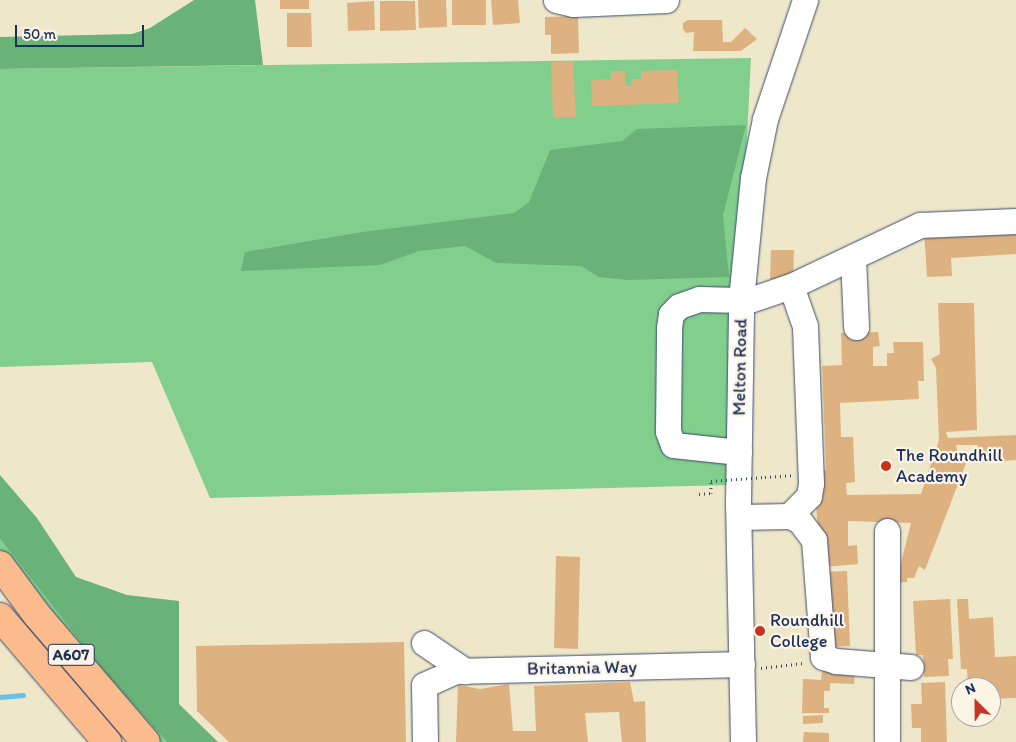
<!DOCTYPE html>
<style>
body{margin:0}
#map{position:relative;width:1016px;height:742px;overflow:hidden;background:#eee7c9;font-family:Itim,sans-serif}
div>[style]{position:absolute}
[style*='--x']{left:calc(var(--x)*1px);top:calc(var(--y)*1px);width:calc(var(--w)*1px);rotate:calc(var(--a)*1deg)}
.green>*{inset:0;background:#82cf8d}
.forest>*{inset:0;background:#69b278}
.stream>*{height:5px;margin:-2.5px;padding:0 2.5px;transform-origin:2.5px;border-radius:2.5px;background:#66c2e4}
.building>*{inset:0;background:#ddb280}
.path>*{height:3px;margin-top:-1.5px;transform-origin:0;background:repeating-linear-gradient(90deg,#3b4b6e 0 1px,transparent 0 5px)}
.roads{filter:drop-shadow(0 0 1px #3b4b6e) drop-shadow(0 0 1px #3b4b6e)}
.minor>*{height:25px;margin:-12.5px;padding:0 12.5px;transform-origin:12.5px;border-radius:12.5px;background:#fff}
.highway>*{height:28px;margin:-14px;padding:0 14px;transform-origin:14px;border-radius:14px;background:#fbbb8c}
.path-bridge>*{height:3px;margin-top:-1.5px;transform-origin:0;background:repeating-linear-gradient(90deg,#3b4b6e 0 1px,transparent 0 5px)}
.dots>*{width:14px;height:14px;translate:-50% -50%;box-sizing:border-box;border:2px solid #fcf5e5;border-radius:50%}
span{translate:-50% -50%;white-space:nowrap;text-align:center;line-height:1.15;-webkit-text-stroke:4.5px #fcf5e5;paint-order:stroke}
.shield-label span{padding:1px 4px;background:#fcf5e5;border:1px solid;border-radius:4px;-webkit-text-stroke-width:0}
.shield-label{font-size:16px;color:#1b2f5e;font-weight:700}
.street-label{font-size:18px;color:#1b2f5e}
.poi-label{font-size:18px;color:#1b2f5e}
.left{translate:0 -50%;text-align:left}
.north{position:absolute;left:951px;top:677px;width:50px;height:50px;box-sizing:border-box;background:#fcf5e5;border:1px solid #a2a6af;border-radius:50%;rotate:337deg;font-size:14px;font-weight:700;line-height:20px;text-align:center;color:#1b2f5e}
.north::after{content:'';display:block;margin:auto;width:18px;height:22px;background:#c8321e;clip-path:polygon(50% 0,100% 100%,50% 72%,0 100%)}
.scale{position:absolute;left:15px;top:25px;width:129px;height:22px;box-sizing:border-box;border:2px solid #1b2f5e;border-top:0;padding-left:6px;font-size:15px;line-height:18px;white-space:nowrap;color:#1b2f5e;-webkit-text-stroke:4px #fcf5e5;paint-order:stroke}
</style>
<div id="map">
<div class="green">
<div style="clip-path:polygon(751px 58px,730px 485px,210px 498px,152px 362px,0 367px,0 69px)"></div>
<div style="clip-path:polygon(0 539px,101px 668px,167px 742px,146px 742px,0 565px)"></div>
</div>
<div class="forest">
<div style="clip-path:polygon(194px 0,255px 0,263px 65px,0 69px,0 37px,132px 34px,150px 28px)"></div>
<div style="clip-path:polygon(746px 125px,723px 215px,729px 277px,628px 280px,599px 277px,581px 266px,496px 263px,465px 246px,419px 251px,380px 265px,241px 271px,245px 252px,362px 232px,514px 213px,529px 202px,550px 150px,622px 141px,637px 129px)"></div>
<div style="clip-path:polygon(0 475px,37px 518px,76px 577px,127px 595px,179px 601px,179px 704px,218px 742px,167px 742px,101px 668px,0 539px)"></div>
</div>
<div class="stream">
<div style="--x:0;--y:697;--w:23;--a:-5"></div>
</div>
<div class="building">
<div style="clip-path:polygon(280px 0,309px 0,309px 9px,280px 9px)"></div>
<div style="clip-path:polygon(418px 0,446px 0,447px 27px,419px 28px)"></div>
<div style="clip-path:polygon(452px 0,486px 0,486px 25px,452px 25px)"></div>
<div style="clip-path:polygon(491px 0,518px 0,520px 23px,493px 25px)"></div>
<div style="clip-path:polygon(374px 1px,375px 30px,348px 31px,347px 3px)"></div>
<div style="clip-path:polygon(380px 1px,415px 1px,416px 30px,380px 31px)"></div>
<div style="clip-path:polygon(287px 13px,311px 13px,312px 47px,287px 47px)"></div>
<div style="clip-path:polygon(578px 16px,579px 53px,551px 54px,551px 35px,545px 35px,545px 17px)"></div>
<div style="clip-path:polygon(688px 20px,722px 20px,723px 42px,731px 42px,745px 28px,757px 39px,741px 51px,693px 51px,694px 32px,686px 33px,683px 29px,683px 23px)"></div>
<div style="clip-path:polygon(573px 61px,576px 117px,553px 118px,551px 62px)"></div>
<div style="clip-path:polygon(677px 70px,679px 103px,592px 106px,591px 80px,611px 79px,611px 71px,625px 71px,625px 86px,632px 86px,631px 79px,641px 79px,641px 71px)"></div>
<div style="clip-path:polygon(1016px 226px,1016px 254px,951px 258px,952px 276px,927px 277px,924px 231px)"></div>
<div style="clip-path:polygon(771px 250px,794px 250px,793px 279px,770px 279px)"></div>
<div style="clip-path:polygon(938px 303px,974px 303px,977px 430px,946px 432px,948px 438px,1016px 435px,1016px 460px,977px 463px,978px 445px,956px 445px,958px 455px,968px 458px,925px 570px,919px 566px,914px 578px,907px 578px,907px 582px,896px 583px,911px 523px,848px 521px,848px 546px,857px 545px,858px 564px,825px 567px,819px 552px,814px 470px,826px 470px,822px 366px,842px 365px,841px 333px,878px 332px,880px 346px,873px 347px,873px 366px,887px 366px,887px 353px,894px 353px,893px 342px,923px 342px,924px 381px,918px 381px,919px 399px,840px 403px,841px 437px,853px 437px,855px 482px,846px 483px,847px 495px,921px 494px,939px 440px,936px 368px,931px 359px,940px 354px)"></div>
<div style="clip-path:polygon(556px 556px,580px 557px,578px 649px,554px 648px)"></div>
<div style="clip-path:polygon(847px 571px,850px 646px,827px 647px,824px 572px)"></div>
<div style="clip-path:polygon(950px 599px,953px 659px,948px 659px,949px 676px,924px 677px,923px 655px,916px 655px,913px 601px)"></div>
<div style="clip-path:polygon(957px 599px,968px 599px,969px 619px,993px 617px,995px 657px,1016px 656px,1016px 698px,991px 699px,991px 687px,968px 687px,967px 669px,961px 669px)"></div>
<div style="clip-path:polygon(404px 642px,406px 742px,229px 742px,197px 711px,196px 646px)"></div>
<div style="clip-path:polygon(822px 671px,855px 672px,854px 684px,830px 683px,830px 691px,824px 691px,824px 708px,829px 708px,829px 713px,802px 713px,803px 679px,821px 680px)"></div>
<div style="clip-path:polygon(630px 682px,634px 702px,645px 701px,646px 742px,622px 742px,619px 712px,585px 713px,588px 742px,456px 742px,458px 685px,480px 689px,509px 684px,513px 731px,536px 731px,534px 686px)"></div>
<div style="clip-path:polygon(945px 682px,947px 742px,921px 742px,921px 728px,912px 728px,911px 704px,922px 704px,921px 683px)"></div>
<div style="clip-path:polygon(823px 715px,823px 723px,803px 724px,803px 716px)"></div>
<div style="clip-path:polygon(804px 732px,829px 733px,829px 742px,803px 742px)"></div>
</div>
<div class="path">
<div style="--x:765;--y:477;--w:26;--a:-4"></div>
<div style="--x:699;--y:494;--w:12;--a:-5"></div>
<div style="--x:711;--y:493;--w:12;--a:-90"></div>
<div style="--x:761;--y:668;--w:43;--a:-6.6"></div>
</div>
<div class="roads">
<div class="minor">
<div style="--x:556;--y:0;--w:17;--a:13"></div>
<div style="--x:573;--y:4;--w:93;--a:-2.5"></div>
<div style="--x:853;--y:257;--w:70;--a:87.5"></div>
<div style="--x:741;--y:303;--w:53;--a:-18.8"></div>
<div style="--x:791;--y:286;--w:143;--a:-25.3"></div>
<div style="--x:920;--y:225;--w:96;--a:-2.4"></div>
<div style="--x:739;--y:452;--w:66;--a:-173.9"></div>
<div style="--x:673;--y:445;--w:15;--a:-110"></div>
<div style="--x:668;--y:431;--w:103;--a:-89.4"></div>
<div style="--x:669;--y:328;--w:14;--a:-82"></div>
<div style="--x:671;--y:314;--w:11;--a:-45"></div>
<div style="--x:679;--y:306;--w:21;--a:-19"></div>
<div style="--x:699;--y:299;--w:42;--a:1.4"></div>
<div style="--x:789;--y:516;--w:11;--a:22"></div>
<div style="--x:799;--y:520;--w:25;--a:53"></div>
<div style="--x:814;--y:540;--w:117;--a:85.6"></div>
<div style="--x:823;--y:657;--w:14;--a:17"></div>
<div style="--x:836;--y:661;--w:75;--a:4.6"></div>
<div style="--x:739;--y:517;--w:50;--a:-1.1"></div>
<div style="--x:789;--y:516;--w:28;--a:-45"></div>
<div style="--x:809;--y:496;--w:13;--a:-81"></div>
<div style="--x:811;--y:483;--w:157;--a:-92.2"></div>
<div style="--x:805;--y:326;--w:42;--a:-109.3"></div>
<div style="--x:424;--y:643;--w:50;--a:34.3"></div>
<div style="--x:887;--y:740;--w:209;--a:-90"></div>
<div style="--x:425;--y:742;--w:57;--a:-91"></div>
<div style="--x:424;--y:685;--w:34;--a:-24"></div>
<div style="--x:455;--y:671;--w:287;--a:-1.4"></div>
<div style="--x:743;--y:742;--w:240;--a:-91.2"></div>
<div style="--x:738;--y:502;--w:202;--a:-89.1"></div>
<div style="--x:741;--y:300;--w:123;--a:-84.4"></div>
<div style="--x:753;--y:178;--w:60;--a:-78.5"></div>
<div style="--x:765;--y:119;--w:126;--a:-71.4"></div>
</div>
<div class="highway">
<div style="--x:0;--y:565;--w:62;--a:53.5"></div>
<div style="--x:37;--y:615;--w:167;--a:49.4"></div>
<div style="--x:0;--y:617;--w:165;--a:49.4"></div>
</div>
</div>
<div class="path-bridge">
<div style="--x:711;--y:481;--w:54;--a:-4.2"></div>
</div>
<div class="dots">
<div style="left:886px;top:466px;background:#c8321e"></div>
<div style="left:760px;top:631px;background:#c8321e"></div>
</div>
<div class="shield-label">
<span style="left:71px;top:655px">A607</span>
</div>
<div class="street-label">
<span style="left:740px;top:367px;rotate:-89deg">Melton Road</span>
<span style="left:582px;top:668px;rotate:-1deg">Britannia Way</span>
</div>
<div class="poi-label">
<span class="left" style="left:896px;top:466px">The Roundhill<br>Academy</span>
<span class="left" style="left:770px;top:631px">Roundhill<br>College</span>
</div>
<div class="north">N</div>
<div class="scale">50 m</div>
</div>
